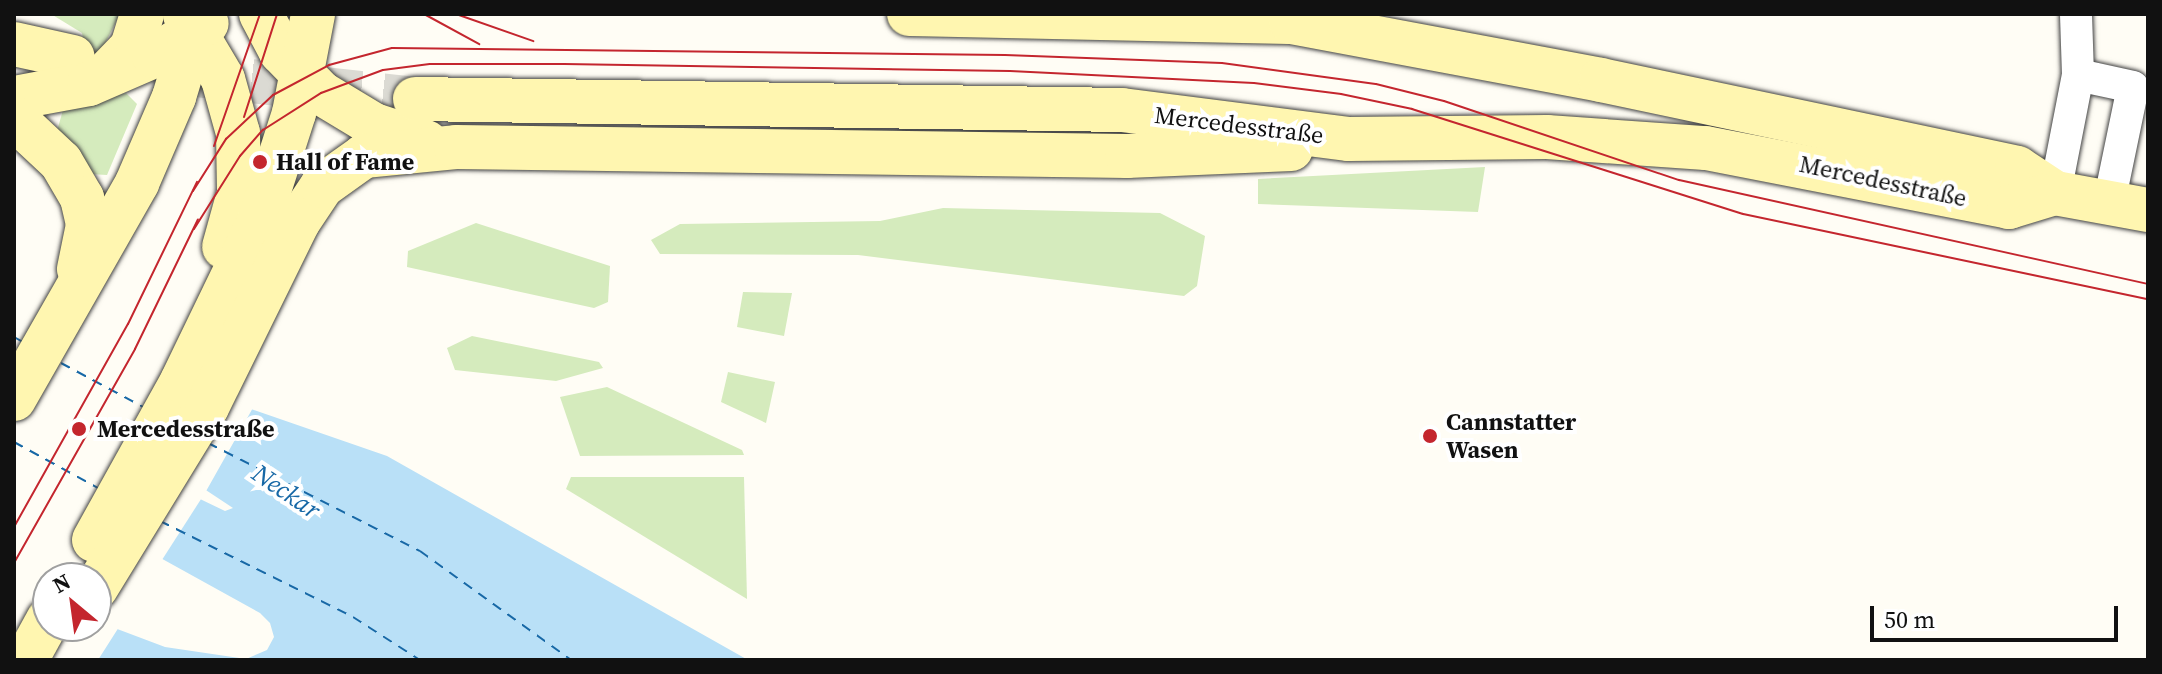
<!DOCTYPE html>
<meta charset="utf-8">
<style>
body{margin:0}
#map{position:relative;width:2162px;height:674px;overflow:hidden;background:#fffdf5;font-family:"Source Serif 4",serif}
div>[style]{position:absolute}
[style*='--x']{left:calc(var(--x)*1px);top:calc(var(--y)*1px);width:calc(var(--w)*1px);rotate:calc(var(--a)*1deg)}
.green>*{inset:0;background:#d5ebbd}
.water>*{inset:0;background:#b9e0f7}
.pier>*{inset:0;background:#fffdf5}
.ferry>*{height:2px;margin-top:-1px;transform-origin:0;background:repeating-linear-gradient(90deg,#1768a6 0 10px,transparent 0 18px)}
.secondary-tunnel>*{height:44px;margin-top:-22px;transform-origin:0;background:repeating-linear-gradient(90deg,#dbdad3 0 44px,transparent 0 66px)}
.roads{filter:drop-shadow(0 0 2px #444) drop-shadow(0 0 2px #444)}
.minor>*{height:32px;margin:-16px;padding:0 16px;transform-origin:16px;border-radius:16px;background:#fff}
.secondary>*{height:44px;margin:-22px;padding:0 22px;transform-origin:22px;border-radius:22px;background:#fff6b0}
.tram>*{height:2px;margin:-1px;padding:0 1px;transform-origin:1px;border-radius:1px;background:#c4262e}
.dots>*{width:22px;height:22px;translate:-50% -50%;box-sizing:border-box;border:4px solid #fff;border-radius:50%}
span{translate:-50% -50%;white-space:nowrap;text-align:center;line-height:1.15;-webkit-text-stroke:8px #fff;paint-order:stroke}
.street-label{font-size:24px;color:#111}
.poi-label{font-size:24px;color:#111;font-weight:700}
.left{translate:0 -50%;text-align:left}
.water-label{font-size:26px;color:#1768a6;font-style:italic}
.frame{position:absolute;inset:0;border:16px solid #111;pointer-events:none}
.north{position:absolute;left:32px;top:562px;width:80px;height:80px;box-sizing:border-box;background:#fff;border:2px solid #a0a0a0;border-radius:50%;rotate:331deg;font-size:22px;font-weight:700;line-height:32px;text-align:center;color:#111}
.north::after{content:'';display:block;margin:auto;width:28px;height:36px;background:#c4262e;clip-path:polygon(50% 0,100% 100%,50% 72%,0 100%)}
.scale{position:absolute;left:1870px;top:606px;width:248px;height:36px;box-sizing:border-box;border:4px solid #111;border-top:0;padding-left:10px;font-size:24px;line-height:28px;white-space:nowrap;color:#111;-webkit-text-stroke:6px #fff;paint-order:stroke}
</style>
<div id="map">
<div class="green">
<div style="clip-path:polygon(51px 14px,120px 14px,99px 55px,85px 48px,82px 33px)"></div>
<div style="clip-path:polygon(126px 93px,137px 104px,107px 175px,89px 174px,57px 131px,63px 110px)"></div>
<div style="clip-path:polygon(1485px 167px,1478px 212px,1258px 204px,1258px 179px)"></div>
<div style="clip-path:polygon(943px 208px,1160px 213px,1205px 236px,1197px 286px,1184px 296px,858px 255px,660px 254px,651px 240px,680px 224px,880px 221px)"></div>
<div style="clip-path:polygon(476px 223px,610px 266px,608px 302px,594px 308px,407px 267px,408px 251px)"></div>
<div style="clip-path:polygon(743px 292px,792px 293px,784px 336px,737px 327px)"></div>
<div style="clip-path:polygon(472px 336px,599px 362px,603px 368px,556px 381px,455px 370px,447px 348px)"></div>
<div style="clip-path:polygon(728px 372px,775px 382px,766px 423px,721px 402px)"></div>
<div style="clip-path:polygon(607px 387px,742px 450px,744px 455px,580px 456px,560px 397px)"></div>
<div style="clip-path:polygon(571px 477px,744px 477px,747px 599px,566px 489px)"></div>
</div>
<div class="water">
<div style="clip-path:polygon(14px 301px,141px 371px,387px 456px,748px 660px,14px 660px,48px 626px,96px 626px,96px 621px,165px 647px,246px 659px,267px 650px,274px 637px,270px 623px,260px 613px,14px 477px,96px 449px,225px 511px,233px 508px,109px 426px)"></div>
</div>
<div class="pier">
<div style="clip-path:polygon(14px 297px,143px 367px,254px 406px,205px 493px,107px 429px,14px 378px)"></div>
<div style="clip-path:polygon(14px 400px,203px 496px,160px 563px,14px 482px)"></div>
<div style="clip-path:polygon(14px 580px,48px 595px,48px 626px,96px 626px,96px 617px,119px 627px,98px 660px,14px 660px)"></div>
</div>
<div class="ferry">
<div style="--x:14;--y:337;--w:10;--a:29"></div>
<div style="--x:61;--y:363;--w:93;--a:28.2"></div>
<div style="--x:14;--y:442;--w:96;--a:28.7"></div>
<div style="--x:208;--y:443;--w:238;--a:27"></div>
<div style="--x:420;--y:551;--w:186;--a:35.8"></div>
<div style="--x:160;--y:521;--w:216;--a:26.4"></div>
<div style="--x:353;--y:617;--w:80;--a:32.7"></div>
</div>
<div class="secondary-tunnel">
<div style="--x:186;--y:74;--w:230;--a:6.2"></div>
</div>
<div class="roads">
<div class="minor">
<div style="--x:2078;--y:75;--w:56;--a:12.3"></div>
<div style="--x:2055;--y:193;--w:120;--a:-79"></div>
<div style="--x:2078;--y:75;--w:61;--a:-91.9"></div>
<div style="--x:2109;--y:203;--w:118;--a:-78.3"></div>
</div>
<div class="secondary">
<div style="--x:261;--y:14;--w:43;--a:62.2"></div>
<div style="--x:281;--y:52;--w:57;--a:45.7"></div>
<div style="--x:321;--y:93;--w:62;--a:31.1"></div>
<div style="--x:374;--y:125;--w:55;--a:18.1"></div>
<div style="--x:909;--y:14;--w:382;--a:1.2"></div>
<div style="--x:1291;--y:22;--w:315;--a:10.6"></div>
<div style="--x:1601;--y:80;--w:425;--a:11.9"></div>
<div style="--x:2017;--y:168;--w:45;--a:33.3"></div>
<div style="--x:2055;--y:193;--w:95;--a:10.4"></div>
<div style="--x:185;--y:15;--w:74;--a:59.3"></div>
<div style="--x:223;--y:79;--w:56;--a:74.5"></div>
<div style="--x:238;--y:133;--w:60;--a:89"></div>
<div style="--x:239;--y:193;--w:56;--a:105.5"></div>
<div style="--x:14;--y:44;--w:60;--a:12.4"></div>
<div style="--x:105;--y:75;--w:39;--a:-46"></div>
<div style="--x:132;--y:47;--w:34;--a:-73"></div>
<div style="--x:14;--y:98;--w:76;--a:-10.6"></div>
<div style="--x:89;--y:84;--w:71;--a:-23.3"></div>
<div style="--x:154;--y:56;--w:62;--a:-31.9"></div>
<div style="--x:415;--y:99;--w:707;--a:0.89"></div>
<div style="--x:1122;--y:110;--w:229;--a:7.3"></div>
<div style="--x:1349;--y:139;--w:198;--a:-0.6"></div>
<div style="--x:1547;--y:137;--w:159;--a:4"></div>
<div style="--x:1706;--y:148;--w:309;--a:11"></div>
<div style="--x:2009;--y:207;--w:48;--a:-16.9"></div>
<div style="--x:14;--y:118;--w:64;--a:43.1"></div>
<div style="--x:61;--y:162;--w:42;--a:59.7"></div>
<div style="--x:82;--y:198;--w:28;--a:77"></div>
<div style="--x:88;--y:225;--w:45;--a:101.6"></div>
<div style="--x:14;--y:399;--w:249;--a:-60.3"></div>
<div style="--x:137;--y:183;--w:94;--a:-66.7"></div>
<div style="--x:174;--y:97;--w:87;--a:-73.2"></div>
<div style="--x:94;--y:540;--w:182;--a:-61"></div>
<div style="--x:182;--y:381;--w:177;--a:-64.2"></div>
<div style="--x:259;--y:222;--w:114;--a:-72.2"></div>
<div style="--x:294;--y:113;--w:101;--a:-79.1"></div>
<div style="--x:96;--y:588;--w:212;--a:-58.5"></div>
<div style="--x:207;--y:407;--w:206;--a:-63.8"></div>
<div style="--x:298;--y:222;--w:43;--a:-56.3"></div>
<div style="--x:322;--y:186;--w:52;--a:-35.5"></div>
<div style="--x:364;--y:156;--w:92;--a:-5.6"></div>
<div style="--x:456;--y:147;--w:671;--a:0.77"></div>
<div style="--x:1127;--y:156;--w:164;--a:-2.4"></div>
<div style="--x:26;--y:660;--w:46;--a:-61.2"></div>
</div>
</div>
<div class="tram">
<div style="--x:424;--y:14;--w:63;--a:28.6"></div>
<div style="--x:456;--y:14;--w:82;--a:19.3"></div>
<div style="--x:244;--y:117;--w:108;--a:-72.2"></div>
<div style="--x:214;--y:146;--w:140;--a:-70.8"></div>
<div style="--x:193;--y:191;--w:62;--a:-57.6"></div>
<div style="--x:226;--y:139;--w:64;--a:-43.1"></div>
<div style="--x:273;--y:95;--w:64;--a:-28.2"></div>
<div style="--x:329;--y:65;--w:65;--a:-15.1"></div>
<div style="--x:392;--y:48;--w:613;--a:0.65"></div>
<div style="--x:1005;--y:55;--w:217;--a:2.1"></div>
<div style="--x:1222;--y:63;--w:155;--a:7.8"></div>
<div style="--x:1376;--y:84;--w:70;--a:14"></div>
<div style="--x:1444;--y:101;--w:248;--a:18.6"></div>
<div style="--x:1679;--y:180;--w:480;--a:12.5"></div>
<div style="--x:194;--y:229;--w:86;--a:-57.8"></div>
<div style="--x:240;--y:156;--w:35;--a:-49"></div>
<div style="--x:263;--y:130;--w:69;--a:-32.5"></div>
<div style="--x:321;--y:93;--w:66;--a:-20.4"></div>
<div style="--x:383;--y:70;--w:47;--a:-7.3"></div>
<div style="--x:430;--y:64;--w:134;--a:0"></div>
<div style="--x:564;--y:64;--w:446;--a:0.9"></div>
<div style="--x:1010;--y:71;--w:244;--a:2.8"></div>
<div style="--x:1254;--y:83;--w:88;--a:7.2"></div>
<div style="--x:1341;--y:94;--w:73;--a:11.9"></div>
<div style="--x:1412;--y:109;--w:347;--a:17.6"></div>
<div style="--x:1743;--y:214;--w:414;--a:11.9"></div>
<div style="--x:14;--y:527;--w:233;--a:-60.7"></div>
<div style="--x:128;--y:324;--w:158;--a:-64.1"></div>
<div style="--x:14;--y:563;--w:246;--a:-60.5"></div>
<div style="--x:135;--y:349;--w:144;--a:-64.1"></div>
</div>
<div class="dots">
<div style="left:260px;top:162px;background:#c4262e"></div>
<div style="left:79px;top:429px;background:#c4262e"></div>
<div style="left:1430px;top:436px;background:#c4262e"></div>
</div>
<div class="street-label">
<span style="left:1239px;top:125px;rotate:7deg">Mercedesstraße</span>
<span style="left:1883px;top:181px;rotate:12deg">Mercedesstraße</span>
</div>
<div class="poi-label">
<span class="left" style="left:276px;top:162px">Hall of Fame</span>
<span class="left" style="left:1446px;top:436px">Cannstatter<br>Wasen</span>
<span class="left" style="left:97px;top:429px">Mercedesstraße</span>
</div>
<div class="water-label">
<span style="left:286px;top:492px;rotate:34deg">Neckar</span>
</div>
<div class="frame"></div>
<div class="north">N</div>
<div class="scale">50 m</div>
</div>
